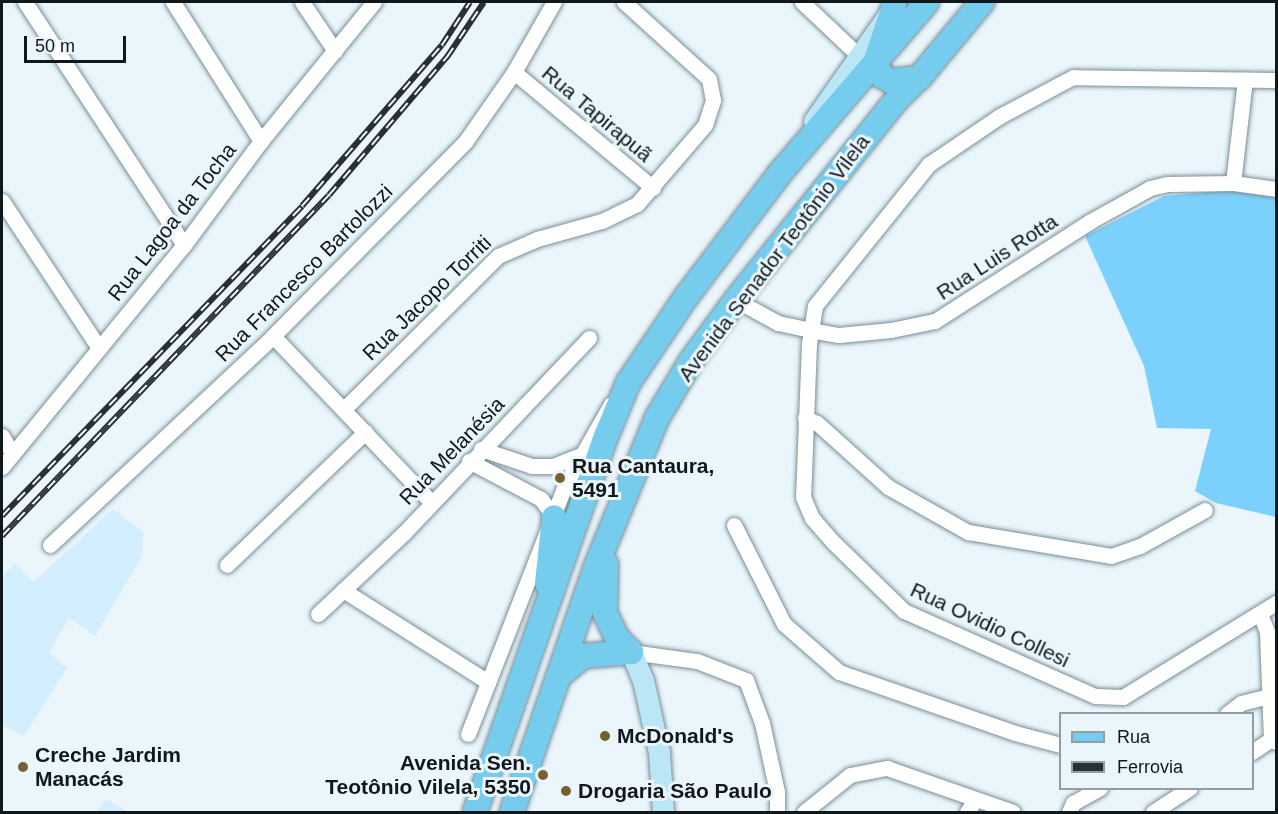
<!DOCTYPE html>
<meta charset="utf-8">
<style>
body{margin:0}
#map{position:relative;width:1278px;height:814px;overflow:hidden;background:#eaf6fc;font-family:Arial,sans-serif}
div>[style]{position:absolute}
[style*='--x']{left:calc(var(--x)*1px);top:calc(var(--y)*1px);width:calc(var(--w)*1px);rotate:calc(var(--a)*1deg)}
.built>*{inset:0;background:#d3eefe}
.forest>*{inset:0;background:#7cd1fc}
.roads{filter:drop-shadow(0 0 2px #7b8e97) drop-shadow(0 0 2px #7b8e97)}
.street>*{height:15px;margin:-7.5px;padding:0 7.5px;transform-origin:7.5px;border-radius:7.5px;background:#fff}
.secondary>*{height:21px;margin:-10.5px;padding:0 10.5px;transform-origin:10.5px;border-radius:10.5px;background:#bbe6f6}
.primary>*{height:24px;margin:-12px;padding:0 12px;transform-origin:12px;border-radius:12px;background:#76cced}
.rail>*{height:6px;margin-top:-3px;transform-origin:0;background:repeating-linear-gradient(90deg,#eaf6fc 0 11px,#283034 0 22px);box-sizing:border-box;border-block:2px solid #283034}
.dots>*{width:16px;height:16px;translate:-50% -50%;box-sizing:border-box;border:3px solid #eaf6fc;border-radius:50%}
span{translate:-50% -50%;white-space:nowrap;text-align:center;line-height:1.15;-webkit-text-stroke:6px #eaf6fc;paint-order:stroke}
.street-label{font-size:21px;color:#11181c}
.poi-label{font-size:21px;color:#11181c;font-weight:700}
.left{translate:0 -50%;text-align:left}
.right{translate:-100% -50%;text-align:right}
.frame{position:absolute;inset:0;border:3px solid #11181c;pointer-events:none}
.legend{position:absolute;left:1059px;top:712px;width:195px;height:78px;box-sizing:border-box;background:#eaf6fc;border:2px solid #939da2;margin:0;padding:8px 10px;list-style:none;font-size:18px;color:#11181c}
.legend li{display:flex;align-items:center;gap:12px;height:30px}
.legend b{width:30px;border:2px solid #939da2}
.scale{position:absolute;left:24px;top:36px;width:102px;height:27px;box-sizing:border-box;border:3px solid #11181c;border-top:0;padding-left:8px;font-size:18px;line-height:21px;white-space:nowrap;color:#11181c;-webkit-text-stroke:4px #eaf6fc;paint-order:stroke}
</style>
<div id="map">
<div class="built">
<div style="clip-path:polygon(113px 509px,143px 532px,142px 556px,95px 636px,69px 618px,49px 653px,67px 668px,24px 736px,2px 725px,2px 577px,15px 563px,33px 582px)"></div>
<div style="clip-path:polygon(106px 799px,128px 812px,97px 812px)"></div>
</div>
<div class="forest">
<div style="clip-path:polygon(1230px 190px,1276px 197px,1276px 517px,1216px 503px,1195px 491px,1211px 429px,1157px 428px,1144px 366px,1085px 236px,1164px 196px)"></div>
</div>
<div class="roads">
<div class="street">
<div style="--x:25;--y:2;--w:290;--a:56.8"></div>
<div style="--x:173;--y:2;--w:165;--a:57.7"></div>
<div style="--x:302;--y:2;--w:59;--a:56"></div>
<div style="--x:802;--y:2;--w:76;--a:43.4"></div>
<div style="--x:514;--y:72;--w:181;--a:39.8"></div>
<div style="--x:1276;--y:80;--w:203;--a:-179.2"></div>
<div style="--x:1073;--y:77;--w:83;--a:151.9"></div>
<div style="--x:1000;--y:116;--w:86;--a:145.9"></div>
<div style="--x:929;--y:164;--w:182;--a:128.8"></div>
<div style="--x:815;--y:306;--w:37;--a:99"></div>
<div style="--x:809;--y:343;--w:154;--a:92.2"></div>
<div style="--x:803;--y:497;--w:23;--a:67"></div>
<div style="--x:812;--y:518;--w:33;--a:49"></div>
<div style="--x:834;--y:543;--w:98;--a:44.2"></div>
<div style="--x:904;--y:611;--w:209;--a:24"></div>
<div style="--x:1095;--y:696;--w:28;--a:2"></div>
<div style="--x:1123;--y:697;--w:180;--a:-31.6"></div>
<div style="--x:1233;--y:183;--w:104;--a:-83.4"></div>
<div style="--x:2;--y:201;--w:176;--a:56.6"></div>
<div style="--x:736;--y:300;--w:48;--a:28.7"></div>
<div style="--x:778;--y:323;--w:33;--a:12"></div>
<div style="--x:810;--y:330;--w:29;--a:10"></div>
<div style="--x:839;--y:335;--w:52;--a:-5.5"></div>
<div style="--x:891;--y:330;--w:45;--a:-11.6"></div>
<div style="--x:935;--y:321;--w:183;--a:-32.7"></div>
<div style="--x:1089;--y:222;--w:70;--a:-29.1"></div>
<div style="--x:1150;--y:188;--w:17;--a:-13"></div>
<div style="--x:1167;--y:184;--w:66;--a:-0.9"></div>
<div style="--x:1233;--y:183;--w:43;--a:7.9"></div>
<div style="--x:273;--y:336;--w:229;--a:46.4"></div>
<div style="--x:344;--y:409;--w:217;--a:-44.8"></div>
<div style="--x:498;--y:256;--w:43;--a:-23.6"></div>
<div style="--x:537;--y:239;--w:67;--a:-15.5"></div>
<div style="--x:602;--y:221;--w:39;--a:-26"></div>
<div style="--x:637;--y:204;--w:104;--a:-49.3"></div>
<div style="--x:705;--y:125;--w:26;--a:-72"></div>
<div style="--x:713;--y:100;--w:21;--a:-101"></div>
<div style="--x:709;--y:79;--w:115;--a:-137.8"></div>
<div style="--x:805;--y:418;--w:13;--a:23"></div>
<div style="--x:817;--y:423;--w:96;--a:42"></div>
<div style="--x:888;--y:487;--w:92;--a:29.4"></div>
<div style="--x:968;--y:532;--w:145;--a:9.5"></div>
<div style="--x:1111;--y:556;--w:31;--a:-19"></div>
<div style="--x:1140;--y:546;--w:74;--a:-29"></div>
<div style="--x:2;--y:436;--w:21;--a:59"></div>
<div style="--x:481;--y:449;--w:54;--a:18.4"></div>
<div style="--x:532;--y:466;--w:21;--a:0"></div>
<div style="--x:553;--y:466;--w:29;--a:-22"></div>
<div style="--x:469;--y:461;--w:81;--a:27.8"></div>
<div style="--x:541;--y:499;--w:22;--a:54"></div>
<div style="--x:2;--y:467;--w:287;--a:-50.7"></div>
<div style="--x:184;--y:245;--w:129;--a:-53.5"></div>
<div style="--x:261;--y:141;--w:179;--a:-50.9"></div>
<div style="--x:734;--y:525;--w:111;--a:63.2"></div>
<div style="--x:784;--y:624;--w:73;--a:41.1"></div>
<div style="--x:839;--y:672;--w:186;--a:19.1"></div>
<div style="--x:1015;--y:733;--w:47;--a:14.9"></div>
<div style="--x:50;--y:545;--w:306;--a:-43.1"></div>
<div style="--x:273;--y:336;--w:273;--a:-45.3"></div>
<div style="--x:465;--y:142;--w:85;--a:-55"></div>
<div style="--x:514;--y:72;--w:81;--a:-60.3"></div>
<div style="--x:227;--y:565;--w:192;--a:-43.9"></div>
<div style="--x:343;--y:590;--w:172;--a:32.4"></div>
<div style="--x:318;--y:614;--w:118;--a:-43.3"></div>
<div style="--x:404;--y:533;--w:269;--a:-46.5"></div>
<div style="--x:1260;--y:614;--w:18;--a:68"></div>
<div style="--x:1267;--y:631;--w:108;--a:87.9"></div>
<div style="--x:631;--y:652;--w:67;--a:7.8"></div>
<div style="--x:697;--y:661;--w:53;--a:21.2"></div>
<div style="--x:746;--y:680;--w:46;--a:69.6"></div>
<div style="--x:762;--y:723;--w:71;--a:77.7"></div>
<div style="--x:777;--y:792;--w:20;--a:90"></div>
<div style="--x:1227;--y:714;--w:18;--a:-38"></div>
<div style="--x:1241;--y:703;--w:36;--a:-14"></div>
<div style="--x:468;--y:734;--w:267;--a:-68.7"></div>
<div style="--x:565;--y:485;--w:93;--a:-60.4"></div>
<div style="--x:1252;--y:752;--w:23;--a:-34"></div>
<div style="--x:1271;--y:739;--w:6;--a:31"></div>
<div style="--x:804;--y:812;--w:59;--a:-38.8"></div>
<div style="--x:850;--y:775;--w:38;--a:-11"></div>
<div style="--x:887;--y:768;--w:133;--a:19.2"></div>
<div style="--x:967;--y:812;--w:14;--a:-56"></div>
<div style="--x:1069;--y:812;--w:10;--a:-66"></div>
<div style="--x:1073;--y:803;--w:31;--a:-29"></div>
<div style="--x:1153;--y:812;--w:44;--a:-33"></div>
</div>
<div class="secondary">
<div style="--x:814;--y:121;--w:131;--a:-55"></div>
<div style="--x:631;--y:652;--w:30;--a:67"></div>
<div style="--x:643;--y:680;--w:74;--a:77.5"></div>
<div style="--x:659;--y:752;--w:60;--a:86.2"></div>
</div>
<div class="primary">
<div style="--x:894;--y:6;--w:60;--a:108.4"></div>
<div style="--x:875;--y:63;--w:15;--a:62"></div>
<div style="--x:882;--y:76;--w:10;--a:29"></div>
<div style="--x:891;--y:81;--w:28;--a:-6"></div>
<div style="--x:606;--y:564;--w:49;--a:91.2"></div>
<div style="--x:605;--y:613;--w:28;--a:64"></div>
<div style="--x:617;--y:638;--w:20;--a:45"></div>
<div style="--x:547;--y:583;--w:66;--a:-83.9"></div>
<div style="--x:558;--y:677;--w:33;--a:-40"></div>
<div style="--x:583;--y:656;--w:48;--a:-4.8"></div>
<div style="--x:475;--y:812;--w:400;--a:-70.8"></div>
<div style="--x:607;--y:434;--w:55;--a:-67.6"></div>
<div style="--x:628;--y:383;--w:104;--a:-56"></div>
<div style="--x:686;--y:297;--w:156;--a:-52.8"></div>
<div style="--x:780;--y:173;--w:225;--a:-49.3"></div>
<div style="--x:512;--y:812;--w:257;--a:-71.1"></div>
<div style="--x:595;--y:569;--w:163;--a:-67.7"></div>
<div style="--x:657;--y:418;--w:66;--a:-59.2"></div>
<div style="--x:691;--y:361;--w:76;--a:-53.6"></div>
<div style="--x:736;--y:300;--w:258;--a:-51.3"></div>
<div style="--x:897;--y:99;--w:30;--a:-44"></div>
<div style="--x:919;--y:78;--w:99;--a:-50.3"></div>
</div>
</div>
<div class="rail">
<div style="--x:2;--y:516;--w:431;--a:-45.9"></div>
<div style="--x:302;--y:206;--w:213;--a:-49"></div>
<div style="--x:442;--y:45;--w:51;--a:-56.9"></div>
<div style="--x:2;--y:536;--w:472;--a:-46.2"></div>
<div style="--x:329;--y:195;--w:182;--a:-49.5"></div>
<div style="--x:447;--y:57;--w:66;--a:-56.1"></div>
</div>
<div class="dots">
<div style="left:560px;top:478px;background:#785f30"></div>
<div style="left:605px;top:736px;background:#785f30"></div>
<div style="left:23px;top:767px;background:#785f30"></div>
<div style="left:543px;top:775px;background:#785f30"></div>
<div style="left:566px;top:791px;background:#785f30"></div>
</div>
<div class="street-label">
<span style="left:597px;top:114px;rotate:40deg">Rua Tapirapuã</span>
<span style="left:172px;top:222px;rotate:-52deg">Rua Lagoa da Tocha</span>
<span style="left:997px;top:257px;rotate:-33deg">Rua Luis Rotta</span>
<span style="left:774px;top:258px;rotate:-53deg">Avenida Senador Teotônio Vilela</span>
<span style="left:304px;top:273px;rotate:-45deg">Rua Francesco Bartolozzi</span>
<span style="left:427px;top:298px;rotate:-44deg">Rua Jacopo Torriti</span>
<span style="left:452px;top:451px;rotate:-46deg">Rua Melanésia</span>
<span style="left:990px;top:625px;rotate:25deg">Rua Ovidio Collesi</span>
</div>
<div class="poi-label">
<span class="left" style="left:572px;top:478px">Rua Cantaura,<br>5491</span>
<span class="left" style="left:617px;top:736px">McDonald's</span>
<span class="left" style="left:35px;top:767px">Creche Jardim<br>Manacás</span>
<span class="right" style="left:531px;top:775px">Avenida Sen.<br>Teotônio Vilela, 5350</span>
<span class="left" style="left:578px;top:791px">Drogaria São Paulo</span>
</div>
<div class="frame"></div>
<ul class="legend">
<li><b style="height:8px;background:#76cced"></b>Rua</li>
<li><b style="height:8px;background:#283034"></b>Ferrovia</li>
</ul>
<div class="scale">50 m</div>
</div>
